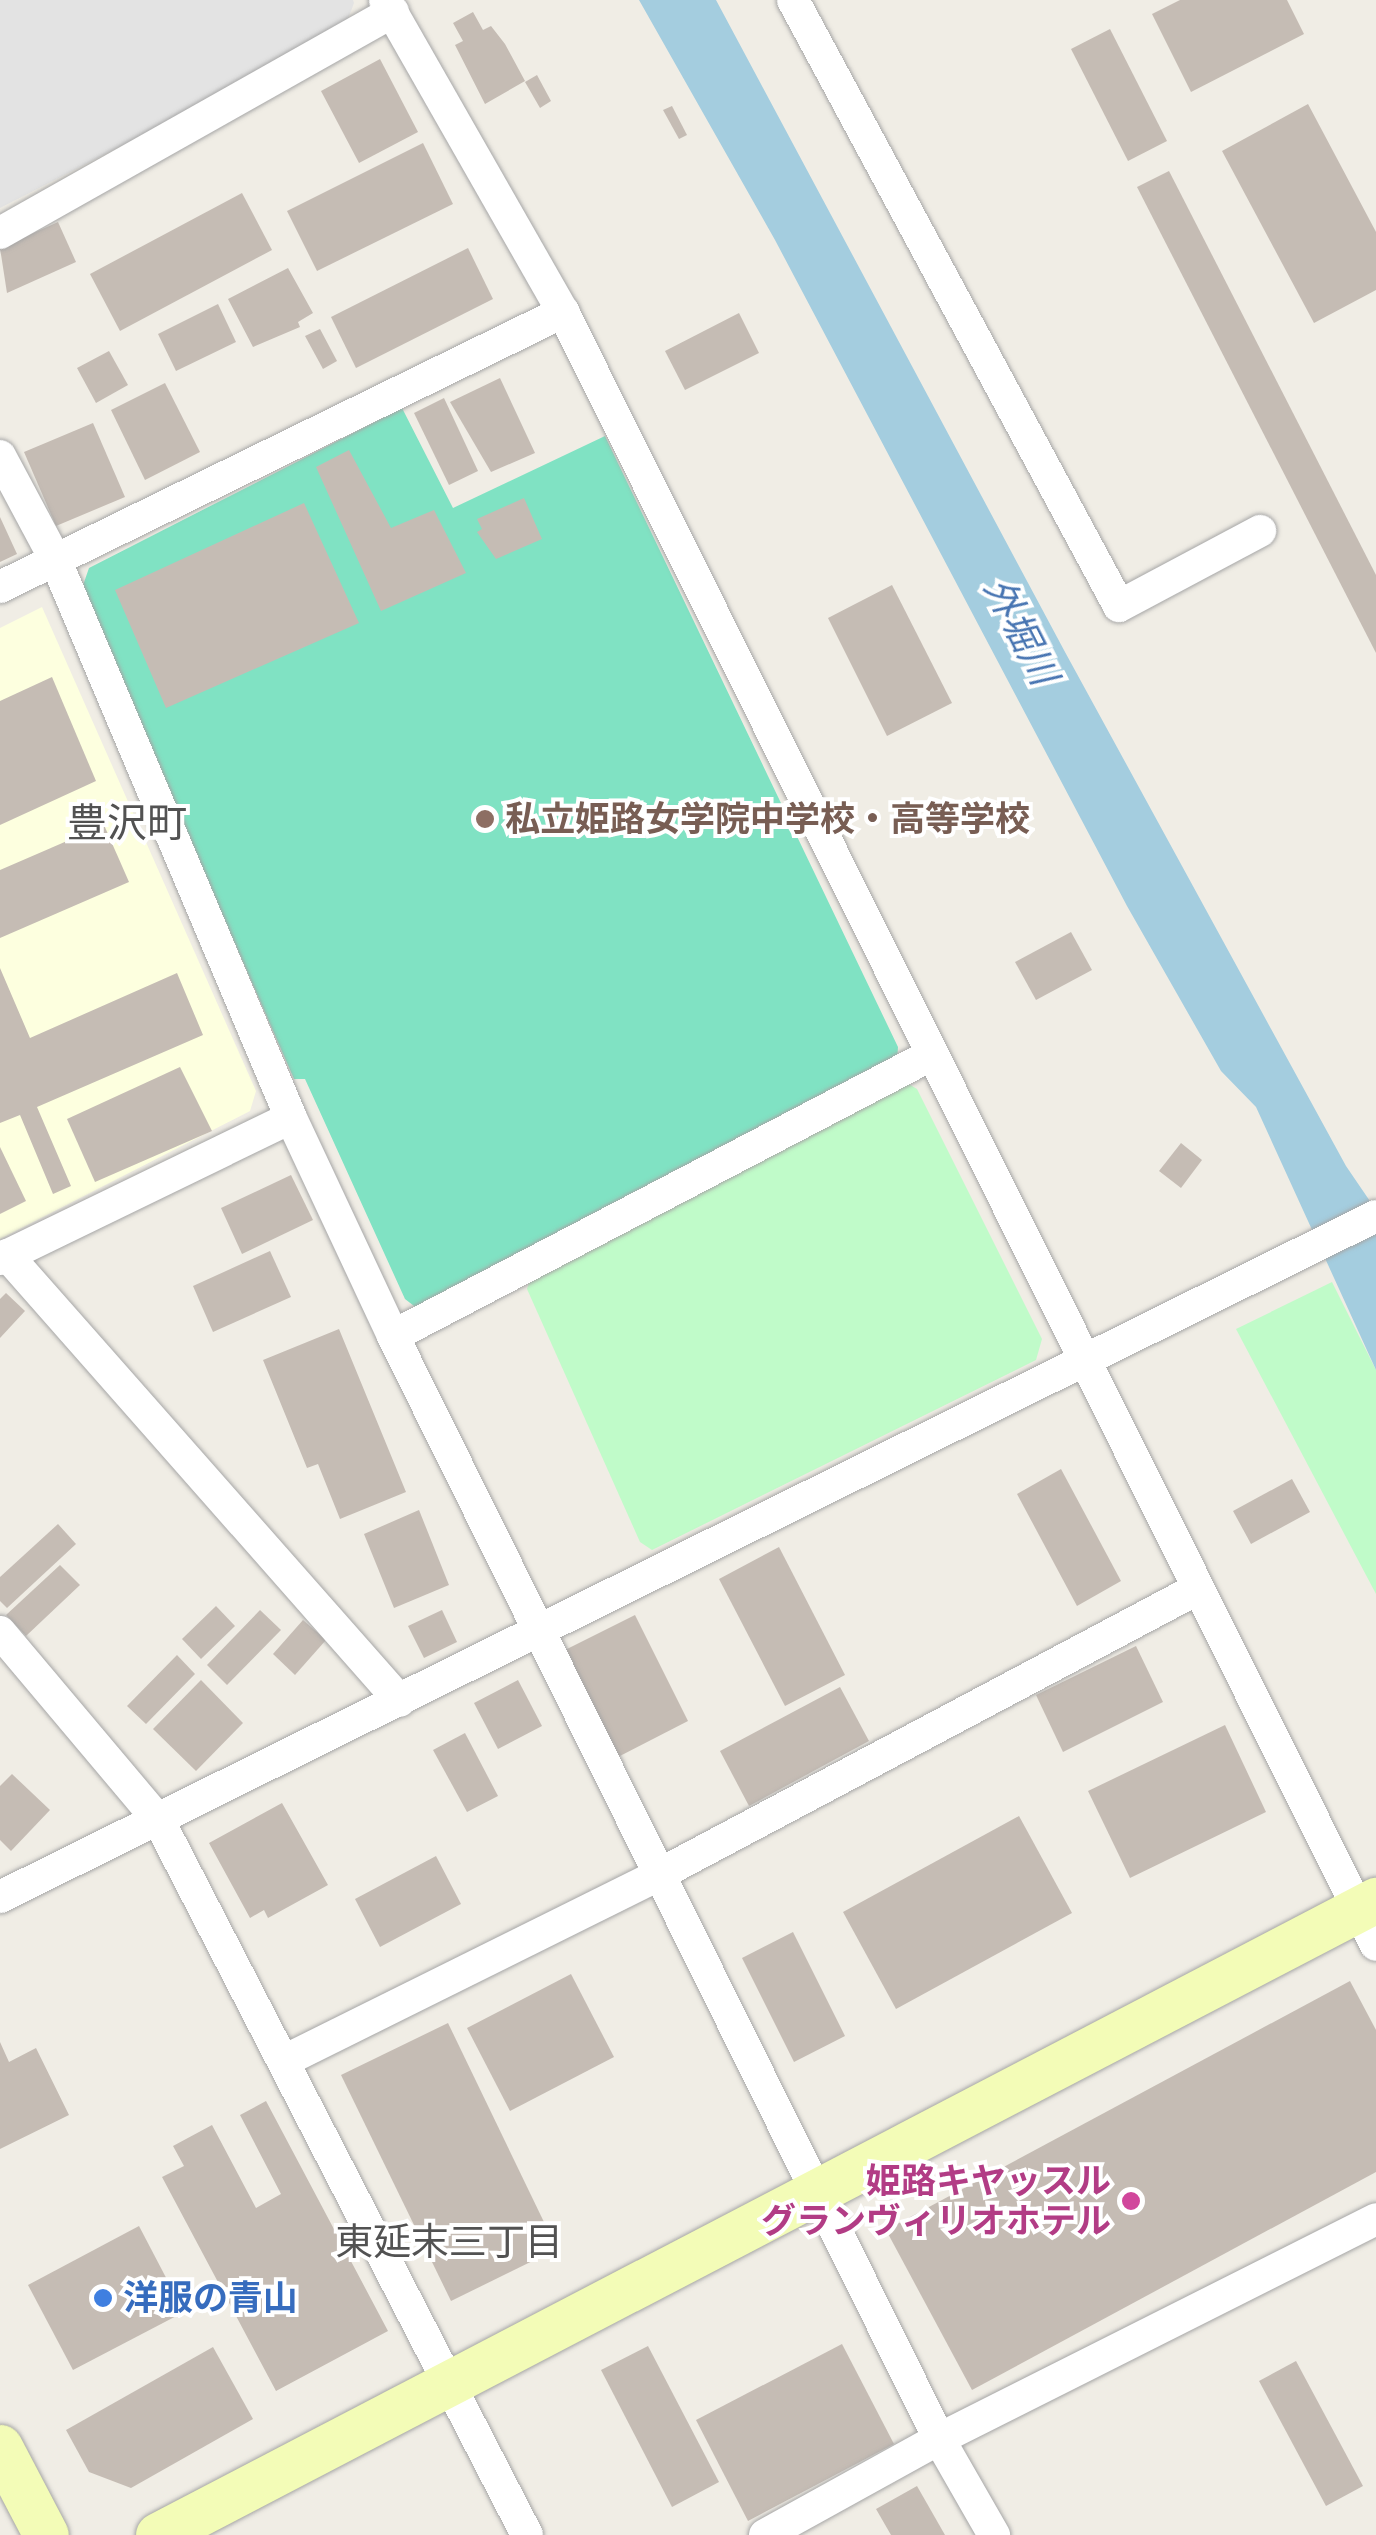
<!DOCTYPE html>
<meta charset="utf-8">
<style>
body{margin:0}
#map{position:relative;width:1376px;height:2535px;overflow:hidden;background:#f0ede5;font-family:Raleway,"Noto Sans JP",sans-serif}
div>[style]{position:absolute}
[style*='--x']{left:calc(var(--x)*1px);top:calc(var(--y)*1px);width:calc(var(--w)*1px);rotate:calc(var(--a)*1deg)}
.education>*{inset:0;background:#fdffdf}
.park>*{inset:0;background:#c0fbc9}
.pitch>*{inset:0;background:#80e2c3}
.parking>*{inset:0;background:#e3e3e3}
.water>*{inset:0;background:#a4cddf}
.building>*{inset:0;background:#c5bcb4}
.roads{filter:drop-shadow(0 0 2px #a6a6a6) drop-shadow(0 0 2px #a6a6a6)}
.street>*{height:32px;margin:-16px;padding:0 16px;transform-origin:16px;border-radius:16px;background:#fff}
.secondary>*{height:45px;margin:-22.5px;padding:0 22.5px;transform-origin:22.5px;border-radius:22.5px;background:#f3fcb7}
.dots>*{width:28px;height:28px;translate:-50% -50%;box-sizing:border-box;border:5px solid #fff;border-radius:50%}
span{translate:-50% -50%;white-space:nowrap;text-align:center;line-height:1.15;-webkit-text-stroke:8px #fff;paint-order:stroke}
.education-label{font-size:35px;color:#785e54;font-weight:700}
.left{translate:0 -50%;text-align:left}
.hotel-label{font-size:35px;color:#b23c85;font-weight:700}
.right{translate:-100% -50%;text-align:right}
.shop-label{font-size:35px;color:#366cbe;font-weight:700}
.water-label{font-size:38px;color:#4875b2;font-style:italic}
.neighbourhood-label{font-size:38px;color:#525252}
.quarter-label{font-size:40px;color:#525252}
</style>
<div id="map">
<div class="education">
<div style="clip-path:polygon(42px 607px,256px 1091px,250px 1111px,0 1239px,0 628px)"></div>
</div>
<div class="park">
<div style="clip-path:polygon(907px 1083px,917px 1089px,1042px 1339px,1036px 1360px,652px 1550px,640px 1542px,527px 1289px,532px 1274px)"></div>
<div style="clip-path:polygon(1332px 1282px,1376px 1370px,1376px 1594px,1236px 1329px)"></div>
</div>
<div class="pitch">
<div style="clip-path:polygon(402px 408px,453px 508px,605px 436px,898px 1047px,897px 1062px,418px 1309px,405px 1299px,305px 1079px,294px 1079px,81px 591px,89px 568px)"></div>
</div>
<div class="parking">
<div style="clip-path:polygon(0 0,353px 0,354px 3px,343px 32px,0 208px)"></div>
</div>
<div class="water">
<div style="clip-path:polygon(639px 0,716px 0,1065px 652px,1346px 1166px,1376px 1210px,1376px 1370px,1256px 1107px,1221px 1071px,1127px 906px,775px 240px)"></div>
</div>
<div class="building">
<div style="clip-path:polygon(1180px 0,1287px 0,1304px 34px,1191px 92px,1152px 14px)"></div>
<div style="clip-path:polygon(473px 12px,483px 30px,491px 26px,505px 44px,525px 81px,485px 104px,455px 45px,463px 41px,453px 23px)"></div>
<div style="clip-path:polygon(1110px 29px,1167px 141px,1128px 161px,1071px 49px)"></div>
<div style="clip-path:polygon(380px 59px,418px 132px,359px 163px,321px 91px)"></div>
<div style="clip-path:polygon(537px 75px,551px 101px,540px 108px,525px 82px)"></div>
<div style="clip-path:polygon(1308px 104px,1376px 232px,1376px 290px,1314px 323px,1222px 151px)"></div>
<div style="clip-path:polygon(672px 106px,687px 135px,679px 139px,663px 110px)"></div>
<div style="clip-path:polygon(423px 143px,453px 204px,317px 271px,287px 211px)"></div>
<div style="clip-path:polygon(1169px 171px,1376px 575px,1376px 653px,1137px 187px)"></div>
<div style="clip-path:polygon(242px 193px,272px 250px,120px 331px,90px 274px)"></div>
<div style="clip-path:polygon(58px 222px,76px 262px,7px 293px,0 248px)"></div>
<div style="clip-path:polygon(468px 248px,493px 299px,356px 368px,331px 317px)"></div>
<div style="clip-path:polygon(288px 268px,313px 313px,298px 322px,300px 327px,253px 347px,228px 299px)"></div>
<div style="clip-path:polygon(218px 304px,236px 342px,176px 371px,158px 334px)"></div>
<div style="clip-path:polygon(739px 313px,759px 353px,685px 390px,665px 351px)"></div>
<div style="clip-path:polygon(320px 329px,337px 361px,323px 369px,305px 336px)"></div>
<div style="clip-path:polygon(109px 351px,128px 385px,96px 403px,77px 368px)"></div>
<div style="clip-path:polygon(500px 378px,535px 453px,491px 472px,450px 402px)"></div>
<div style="clip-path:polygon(165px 383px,200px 452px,145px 480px,111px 410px)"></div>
<div style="clip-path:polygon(444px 398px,478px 471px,449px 485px,414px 413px)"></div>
<div style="clip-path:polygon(93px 423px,125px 497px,56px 526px,24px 452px)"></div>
<div style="clip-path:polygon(349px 450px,391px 528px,434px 510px,466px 573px,381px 611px,316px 467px)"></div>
<div style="clip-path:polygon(524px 498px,542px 539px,496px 559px,477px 532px,482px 529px,477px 519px)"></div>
<div style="clip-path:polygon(304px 503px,359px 623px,166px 708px,115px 590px)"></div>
<div style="clip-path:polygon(0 517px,17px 554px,0 562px)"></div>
<div style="clip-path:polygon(892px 585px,952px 703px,887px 736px,828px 618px)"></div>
<div style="clip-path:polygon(52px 677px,96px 781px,0 825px,0 701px)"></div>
<div style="clip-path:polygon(104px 825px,129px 882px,0 938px,0 870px)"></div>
<div style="clip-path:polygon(1071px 932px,1092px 970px,1036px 1000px,1015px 962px)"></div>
<div style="clip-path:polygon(0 968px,30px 1038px,177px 973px,203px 1035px,37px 1107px,71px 1186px,53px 1194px,20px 1115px,0 1123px)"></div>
<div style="clip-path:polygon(180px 1067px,212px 1131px,95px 1182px,67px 1119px)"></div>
<div style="clip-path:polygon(1181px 1143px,1202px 1160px,1181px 1188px,1159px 1171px)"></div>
<div style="clip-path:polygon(0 1147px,26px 1201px,0 1214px)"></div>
<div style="clip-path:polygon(291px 1175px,313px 1220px,242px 1254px,221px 1208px)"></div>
<div style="clip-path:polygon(270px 1251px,291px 1297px,213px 1332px,193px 1286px)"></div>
<div style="clip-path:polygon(6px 1293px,25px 1311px,0 1338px,0 1299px)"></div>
<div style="clip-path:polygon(339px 1329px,406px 1492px,340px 1519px,318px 1464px,307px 1468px,263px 1360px)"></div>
<div style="clip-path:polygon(1061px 1469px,1121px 1581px,1077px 1606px,1017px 1494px)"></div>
<div style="clip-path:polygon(1292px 1479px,1310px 1512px,1251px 1544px,1233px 1511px)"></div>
<div style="clip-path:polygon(419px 1510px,449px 1585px,394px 1608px,364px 1534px)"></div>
<div style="clip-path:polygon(58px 1524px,76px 1544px,7px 1608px,0 1601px,0 1577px)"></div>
<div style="clip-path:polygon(779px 1547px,845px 1675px,785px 1706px,719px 1579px)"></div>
<div style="clip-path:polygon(60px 1565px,80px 1585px,26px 1636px,6px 1615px)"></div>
<div style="clip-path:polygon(216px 1606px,235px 1626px,201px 1659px,182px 1639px)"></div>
<div style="clip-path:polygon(260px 1610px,281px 1630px,227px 1685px,207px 1665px)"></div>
<div style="clip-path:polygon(442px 1610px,457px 1642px,424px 1658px,408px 1626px)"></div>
<div style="clip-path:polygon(635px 1615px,688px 1721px,616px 1758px,563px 1651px)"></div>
<div style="clip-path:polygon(303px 1620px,326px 1640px,295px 1675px,273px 1654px)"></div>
<div style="clip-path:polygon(1136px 1646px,1163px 1702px,1063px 1752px,1036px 1695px)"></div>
<div style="clip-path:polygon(177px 1655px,195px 1674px,146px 1724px,127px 1706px)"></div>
<div style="clip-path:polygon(201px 1680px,243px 1723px,196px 1771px,153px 1729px)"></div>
<div style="clip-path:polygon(518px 1680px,542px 1726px,498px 1749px,474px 1703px)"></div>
<div style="clip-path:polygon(840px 1687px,869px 1741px,749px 1806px,720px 1751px)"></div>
<div style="clip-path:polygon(1225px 1725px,1266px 1812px,1130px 1878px,1088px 1791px)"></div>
<div style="clip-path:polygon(465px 1733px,498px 1796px,467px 1812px,433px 1750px)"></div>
<div style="clip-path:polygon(12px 1774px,50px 1810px,11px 1851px,0 1840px,0 1786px)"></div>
<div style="clip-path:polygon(282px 1803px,328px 1885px,268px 1918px,264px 1910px,250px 1918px,209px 1843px)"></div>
<div style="clip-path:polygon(1019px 1816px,1072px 1913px,896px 2009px,843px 1912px)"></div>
<div style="clip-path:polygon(436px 1856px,461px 1904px,380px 1947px,355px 1899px)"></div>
<div style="clip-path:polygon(793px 1932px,845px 2036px,794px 2062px,742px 1958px)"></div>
<div style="clip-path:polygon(571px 1974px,614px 2057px,510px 2111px,467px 2028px)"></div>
<div style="clip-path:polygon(1350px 1981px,1376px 2030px,1376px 2172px,972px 2390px,886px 2230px)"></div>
<div style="clip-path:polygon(448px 2023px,557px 2249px,451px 2301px,341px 2075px)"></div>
<div style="clip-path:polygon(0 2042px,9px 2062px,36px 2048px,69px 2115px,0 2149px)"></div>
<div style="clip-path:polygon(266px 2101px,388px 2331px,276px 2391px,162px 2177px,184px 2166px,173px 2146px,212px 2125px,256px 2208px,281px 2194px,240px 2115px)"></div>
<div style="clip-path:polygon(139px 2226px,184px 2312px,73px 2370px,28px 2285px)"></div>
<div style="clip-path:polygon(842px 2344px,894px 2444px,748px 2521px,696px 2420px)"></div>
<div style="clip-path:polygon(648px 2346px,719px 2482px,672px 2507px,601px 2370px)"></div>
<div style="clip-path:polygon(213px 2347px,253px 2419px,131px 2488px,89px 2472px,66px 2430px)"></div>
<div style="clip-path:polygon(1296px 2361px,1363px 2486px,1326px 2506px,1259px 2381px)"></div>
<div style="clip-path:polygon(917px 2486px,945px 2535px,891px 2535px,876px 2509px)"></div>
</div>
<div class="roads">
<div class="street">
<div style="--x:385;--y:0;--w:359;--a:60.3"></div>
<div style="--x:563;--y:312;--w:1824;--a:63.53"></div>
<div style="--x:793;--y:0;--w:688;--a:61.72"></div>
<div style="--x:1119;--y:606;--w:160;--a:-28"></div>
<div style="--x:0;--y:233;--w:451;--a:-29.4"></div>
<div style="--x:0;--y:456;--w:117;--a:61.9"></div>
<div style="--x:55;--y:559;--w:607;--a:67.11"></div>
<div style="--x:291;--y:1118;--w:241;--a:64.9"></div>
<div style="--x:393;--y:1336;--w:1231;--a:63.66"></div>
<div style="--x:939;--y:2439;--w:111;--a:60.2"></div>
<div style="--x:0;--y:587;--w:627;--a:-26.03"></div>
<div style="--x:7;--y:1255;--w:594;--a:48.61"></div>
<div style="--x:0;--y:1259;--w:323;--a:-25.9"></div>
<div style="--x:393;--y:1336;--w:605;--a:-27.58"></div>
<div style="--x:0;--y:1632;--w:247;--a:49.9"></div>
<div style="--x:159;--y:1821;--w:803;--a:62.73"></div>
<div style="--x:0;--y:1897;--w:1535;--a:-26.33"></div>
<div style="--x:284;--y:2061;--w:418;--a:-26.4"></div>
<div style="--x:658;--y:1875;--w:610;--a:-27.95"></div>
<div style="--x:765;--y:2535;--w:199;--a:-28.9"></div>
<div style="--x:939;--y:2439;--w:489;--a:-26.7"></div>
</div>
<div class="secondary">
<div style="--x:0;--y:2447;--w:99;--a:62.4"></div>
<div style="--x:158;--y:2535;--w:1374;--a:-27.54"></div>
</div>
</div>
<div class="dots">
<div style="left:485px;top:819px;background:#8d6e63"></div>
<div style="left:1131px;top:2201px;background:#d1479c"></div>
<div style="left:103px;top:2298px;background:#3f7fe0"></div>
</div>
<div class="education-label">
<span class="left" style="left:505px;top:819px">私立姫路女学院中学校・高等学校</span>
</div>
<div class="hotel-label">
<span class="right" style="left:1111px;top:2201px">姫路キヤッスル<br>グランヴィリオホテル</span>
</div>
<div class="shop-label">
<span class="left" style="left:123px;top:2298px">洋服の青山</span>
</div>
<div class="water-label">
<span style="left:1021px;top:631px;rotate:63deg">外堀川</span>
</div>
<div class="neighbourhood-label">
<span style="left:449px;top:2242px">東延末三丁目</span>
</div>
<div class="quarter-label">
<span style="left:127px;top:823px">豊沢町</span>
</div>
</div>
